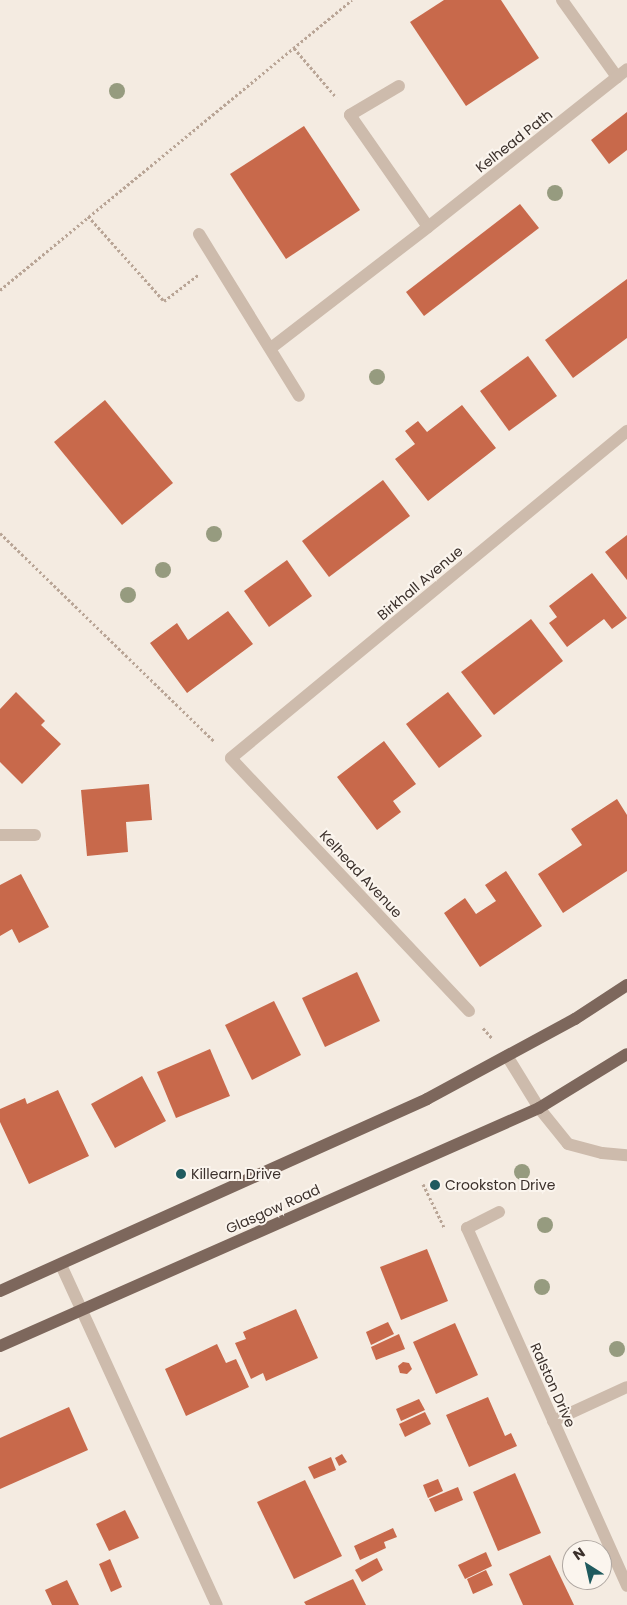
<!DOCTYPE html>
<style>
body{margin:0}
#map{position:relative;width:627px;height:1605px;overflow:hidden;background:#f4ebe1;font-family:Poppins,sans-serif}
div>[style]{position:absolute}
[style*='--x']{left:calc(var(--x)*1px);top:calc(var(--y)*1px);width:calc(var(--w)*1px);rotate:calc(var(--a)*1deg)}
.building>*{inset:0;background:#c8694b}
.path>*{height:3px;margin-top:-1.5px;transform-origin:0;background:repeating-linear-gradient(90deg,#b9a596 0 2.5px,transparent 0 5px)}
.lane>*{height:12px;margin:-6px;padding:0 6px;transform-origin:6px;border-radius:6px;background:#cdbbac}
.street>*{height:12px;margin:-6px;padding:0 6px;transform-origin:6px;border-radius:6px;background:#cdbbac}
.primary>*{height:12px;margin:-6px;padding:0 6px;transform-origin:6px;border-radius:6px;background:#7d675c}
.trees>*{width:16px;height:16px;margin:-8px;border-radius:50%;background:#969b7f}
.dots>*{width:14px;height:14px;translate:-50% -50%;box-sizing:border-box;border:2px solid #fbf5ee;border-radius:50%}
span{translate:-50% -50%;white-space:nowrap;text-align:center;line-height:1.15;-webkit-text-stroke:4px #fbf5ee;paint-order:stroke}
.street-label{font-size:14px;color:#3b302b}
.poi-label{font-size:14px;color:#3b302b}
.left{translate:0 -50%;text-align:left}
.north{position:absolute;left:562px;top:1540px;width:50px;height:50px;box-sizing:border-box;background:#fbf5ee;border:1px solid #aea6a0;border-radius:50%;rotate:325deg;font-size:14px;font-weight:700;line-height:20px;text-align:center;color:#3b302b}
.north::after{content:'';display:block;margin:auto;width:18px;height:22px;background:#1f5a5e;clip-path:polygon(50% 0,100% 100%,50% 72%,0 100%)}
</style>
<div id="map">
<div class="building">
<div style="clip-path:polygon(444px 0,501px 0,539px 58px,466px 106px,410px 22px)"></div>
<div style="clip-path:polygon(627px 112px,627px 150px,609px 164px,591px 140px)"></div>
<div style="clip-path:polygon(304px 126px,360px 210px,286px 259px,230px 174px)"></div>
<div style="clip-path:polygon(520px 204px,539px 228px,424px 316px,406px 292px)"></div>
<div style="clip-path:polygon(627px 279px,627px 338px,573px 378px,545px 340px)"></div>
<div style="clip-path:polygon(528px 356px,557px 396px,509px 431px,480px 391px)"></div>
<div style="clip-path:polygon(105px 400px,173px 483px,122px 525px,54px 442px)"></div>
<div style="clip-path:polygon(462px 405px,496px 448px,428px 501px,395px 459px,415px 444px,405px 431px,418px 421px,427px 432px)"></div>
<div style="clip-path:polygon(383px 480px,410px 516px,329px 577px,302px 541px)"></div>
<div style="clip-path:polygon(627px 535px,627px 580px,605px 552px)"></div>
<div style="clip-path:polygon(287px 560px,312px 596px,269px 627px,244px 591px)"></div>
<div style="clip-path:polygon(592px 573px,627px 618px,612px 629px,604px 619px,567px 647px,549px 623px,557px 617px,549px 606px)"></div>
<div style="clip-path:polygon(228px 611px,253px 644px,187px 693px,150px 643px,177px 623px,188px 640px)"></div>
<div style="clip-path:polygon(531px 619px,563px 661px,494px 715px,461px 672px)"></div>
<div style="clip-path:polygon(16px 692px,45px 721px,41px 725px,61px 744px,22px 784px,0 762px,0 709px)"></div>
<div style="clip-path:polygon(448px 692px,482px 736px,439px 768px,406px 724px)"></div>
<div style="clip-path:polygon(384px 741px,416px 784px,393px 801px,401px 812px,377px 830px,337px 777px)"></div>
<div style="clip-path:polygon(149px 784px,152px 820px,126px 822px,128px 852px,87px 856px,81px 790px)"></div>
<div style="clip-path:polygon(617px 799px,627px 815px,627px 871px,563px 913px,538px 874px,582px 845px,571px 829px)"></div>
<div style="clip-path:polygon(506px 871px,542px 926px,480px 967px,444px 913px,465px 898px,476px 914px,496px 901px,485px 885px)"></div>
<div style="clip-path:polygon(21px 874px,49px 927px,19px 943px,12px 929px,0 936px,0 885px)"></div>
<div style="clip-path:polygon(357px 972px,380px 1021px,325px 1047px,302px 998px)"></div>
<div style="clip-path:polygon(274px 1001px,301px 1055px,252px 1080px,225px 1025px)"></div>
<div style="clip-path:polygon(210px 1049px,230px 1096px,176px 1118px,157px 1072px)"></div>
<div style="clip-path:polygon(142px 1076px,166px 1121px,115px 1148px,91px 1104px)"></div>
<div style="clip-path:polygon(58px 1090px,89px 1156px,29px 1184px,0 1122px,0 1109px,25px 1098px,27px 1104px)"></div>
<div style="clip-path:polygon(427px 1249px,448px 1301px,401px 1320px,380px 1267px)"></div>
<div style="clip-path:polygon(296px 1309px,318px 1358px,266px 1381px,263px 1373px,251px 1379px,235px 1343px,246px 1339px,243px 1332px)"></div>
<div style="clip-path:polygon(388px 1322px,394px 1334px,371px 1345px,366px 1332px)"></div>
<div style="clip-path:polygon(455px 1323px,478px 1375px,436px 1394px,413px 1342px)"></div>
<div style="clip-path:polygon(399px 1334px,405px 1349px,376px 1360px,371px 1347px)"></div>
<div style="clip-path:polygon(217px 1344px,226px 1363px,236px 1359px,249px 1387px,186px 1416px,165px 1369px)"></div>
<div style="clip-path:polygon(403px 1362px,409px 1363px,412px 1369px,407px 1374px,400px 1373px,398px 1366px)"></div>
<div style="clip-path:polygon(488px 1397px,505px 1436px,511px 1433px,517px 1446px,469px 1467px,446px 1415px)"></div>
<div style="clip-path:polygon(419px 1399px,425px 1410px,401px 1421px,396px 1409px)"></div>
<div style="clip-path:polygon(69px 1407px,88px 1450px,0 1489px,0 1438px)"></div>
<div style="clip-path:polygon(425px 1412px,431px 1424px,405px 1437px,399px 1424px)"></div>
<div style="clip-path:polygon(342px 1454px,347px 1462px,339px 1466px,335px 1458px)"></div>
<div style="clip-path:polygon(331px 1457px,336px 1470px,314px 1479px,308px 1467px)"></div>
<div style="clip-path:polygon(515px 1473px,541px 1533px,498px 1551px,473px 1492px)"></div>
<div style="clip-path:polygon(438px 1479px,443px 1491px,428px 1498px,423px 1485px)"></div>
<div style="clip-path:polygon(305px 1480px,342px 1556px,294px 1579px,257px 1502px)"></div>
<div style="clip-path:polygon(458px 1487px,463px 1500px,435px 1512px,429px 1499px)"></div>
<div style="clip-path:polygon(125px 1510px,139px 1538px,109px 1551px,96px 1524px)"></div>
<div style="clip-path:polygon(393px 1528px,397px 1537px,384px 1542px,386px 1548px,360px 1560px,354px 1546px)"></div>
<div style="clip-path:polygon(486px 1552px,492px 1566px,465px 1579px,458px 1565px)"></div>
<div style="clip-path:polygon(550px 1555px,574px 1605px,523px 1605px,509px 1574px)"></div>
<div style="clip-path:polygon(377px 1558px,383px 1570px,362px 1582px,355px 1570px)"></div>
<div style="clip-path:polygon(110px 1559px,122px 1587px,111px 1592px,99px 1564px)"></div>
<div style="clip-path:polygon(486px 1570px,493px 1585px,473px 1594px,467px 1579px)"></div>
<div style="clip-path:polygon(353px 1579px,366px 1605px,306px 1605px,304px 1602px)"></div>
<div style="clip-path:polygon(67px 1580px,79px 1605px,52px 1605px,45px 1590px)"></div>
</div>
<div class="path">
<div style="--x:294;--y:48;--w:65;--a:49.4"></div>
<div style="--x:88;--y:216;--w:114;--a:48.2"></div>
<div style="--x:164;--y:301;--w:43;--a:-37.4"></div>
<div style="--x:0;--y:290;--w:456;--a:-39.5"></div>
<div style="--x:0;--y:533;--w:298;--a:44.2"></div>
<div style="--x:483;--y:1028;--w:13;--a:48"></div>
<div style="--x:423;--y:1184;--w:48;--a:64"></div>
</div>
<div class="lane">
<div style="--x:507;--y:1056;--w:61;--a:58.4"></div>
<div style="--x:539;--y:1108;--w:46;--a:51.1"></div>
<div style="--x:568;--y:1144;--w:35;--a:15"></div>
<div style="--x:602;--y:1153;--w:25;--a:5"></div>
</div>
<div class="street">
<div style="--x:562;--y:0;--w:95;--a:54.5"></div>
<div style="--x:399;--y:86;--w:57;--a:149.4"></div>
<div style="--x:350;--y:115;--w:136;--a:55.1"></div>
<div style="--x:428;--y:227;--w:254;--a:-38.4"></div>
<div style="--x:199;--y:234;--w:190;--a:58.3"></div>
<div style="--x:271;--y:348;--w:198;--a:-37.6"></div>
<div style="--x:0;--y:835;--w:35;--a:0"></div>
<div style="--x:469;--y:1011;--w:347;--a:-133.3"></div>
<div style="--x:231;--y:758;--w:514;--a:-39.55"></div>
<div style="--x:499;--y:1212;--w:36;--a:153"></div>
<div style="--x:467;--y:1228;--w:392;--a:65.9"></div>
<div style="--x:61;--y:1265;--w:374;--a:65.4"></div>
<div style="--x:553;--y:1421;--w:81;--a:-24.7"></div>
</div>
<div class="primary">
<div style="--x:0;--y:1291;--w:468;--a:-24.2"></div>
<div style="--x:427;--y:1099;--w:168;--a:-28.4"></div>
<div style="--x:575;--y:1019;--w:62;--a:-33.2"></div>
<div style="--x:0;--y:1346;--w:589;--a:-23.82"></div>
<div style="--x:539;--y:1108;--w:103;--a:-31.5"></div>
</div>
<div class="trees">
<div style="left:117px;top:91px"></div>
<div style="left:555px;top:193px"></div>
<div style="left:377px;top:377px"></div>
<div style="left:214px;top:534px"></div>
<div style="left:163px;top:570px"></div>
<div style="left:128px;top:595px"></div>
<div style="left:522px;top:1172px"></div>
<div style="left:545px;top:1225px"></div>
<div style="left:542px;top:1287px"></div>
<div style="left:617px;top:1349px"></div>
</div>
<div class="dots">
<div style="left:181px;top:1174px;background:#1f5a5e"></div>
<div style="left:435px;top:1185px;background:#1f5a5e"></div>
</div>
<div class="street-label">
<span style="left:514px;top:141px;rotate:-38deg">Kelhead Path</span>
<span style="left:420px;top:583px;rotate:-40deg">Birkhall Avenue</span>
<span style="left:361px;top:874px;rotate:47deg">Kelhead Avenue</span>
<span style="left:273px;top:1209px;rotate:-24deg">Glasgow Road</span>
<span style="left:553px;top:1385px;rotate:66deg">Ralston Drive</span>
</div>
<div class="poi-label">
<span class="left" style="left:191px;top:1174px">Killearn Drive</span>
<span class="left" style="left:445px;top:1185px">Crookston Drive</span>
</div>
<div class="north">N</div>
</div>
